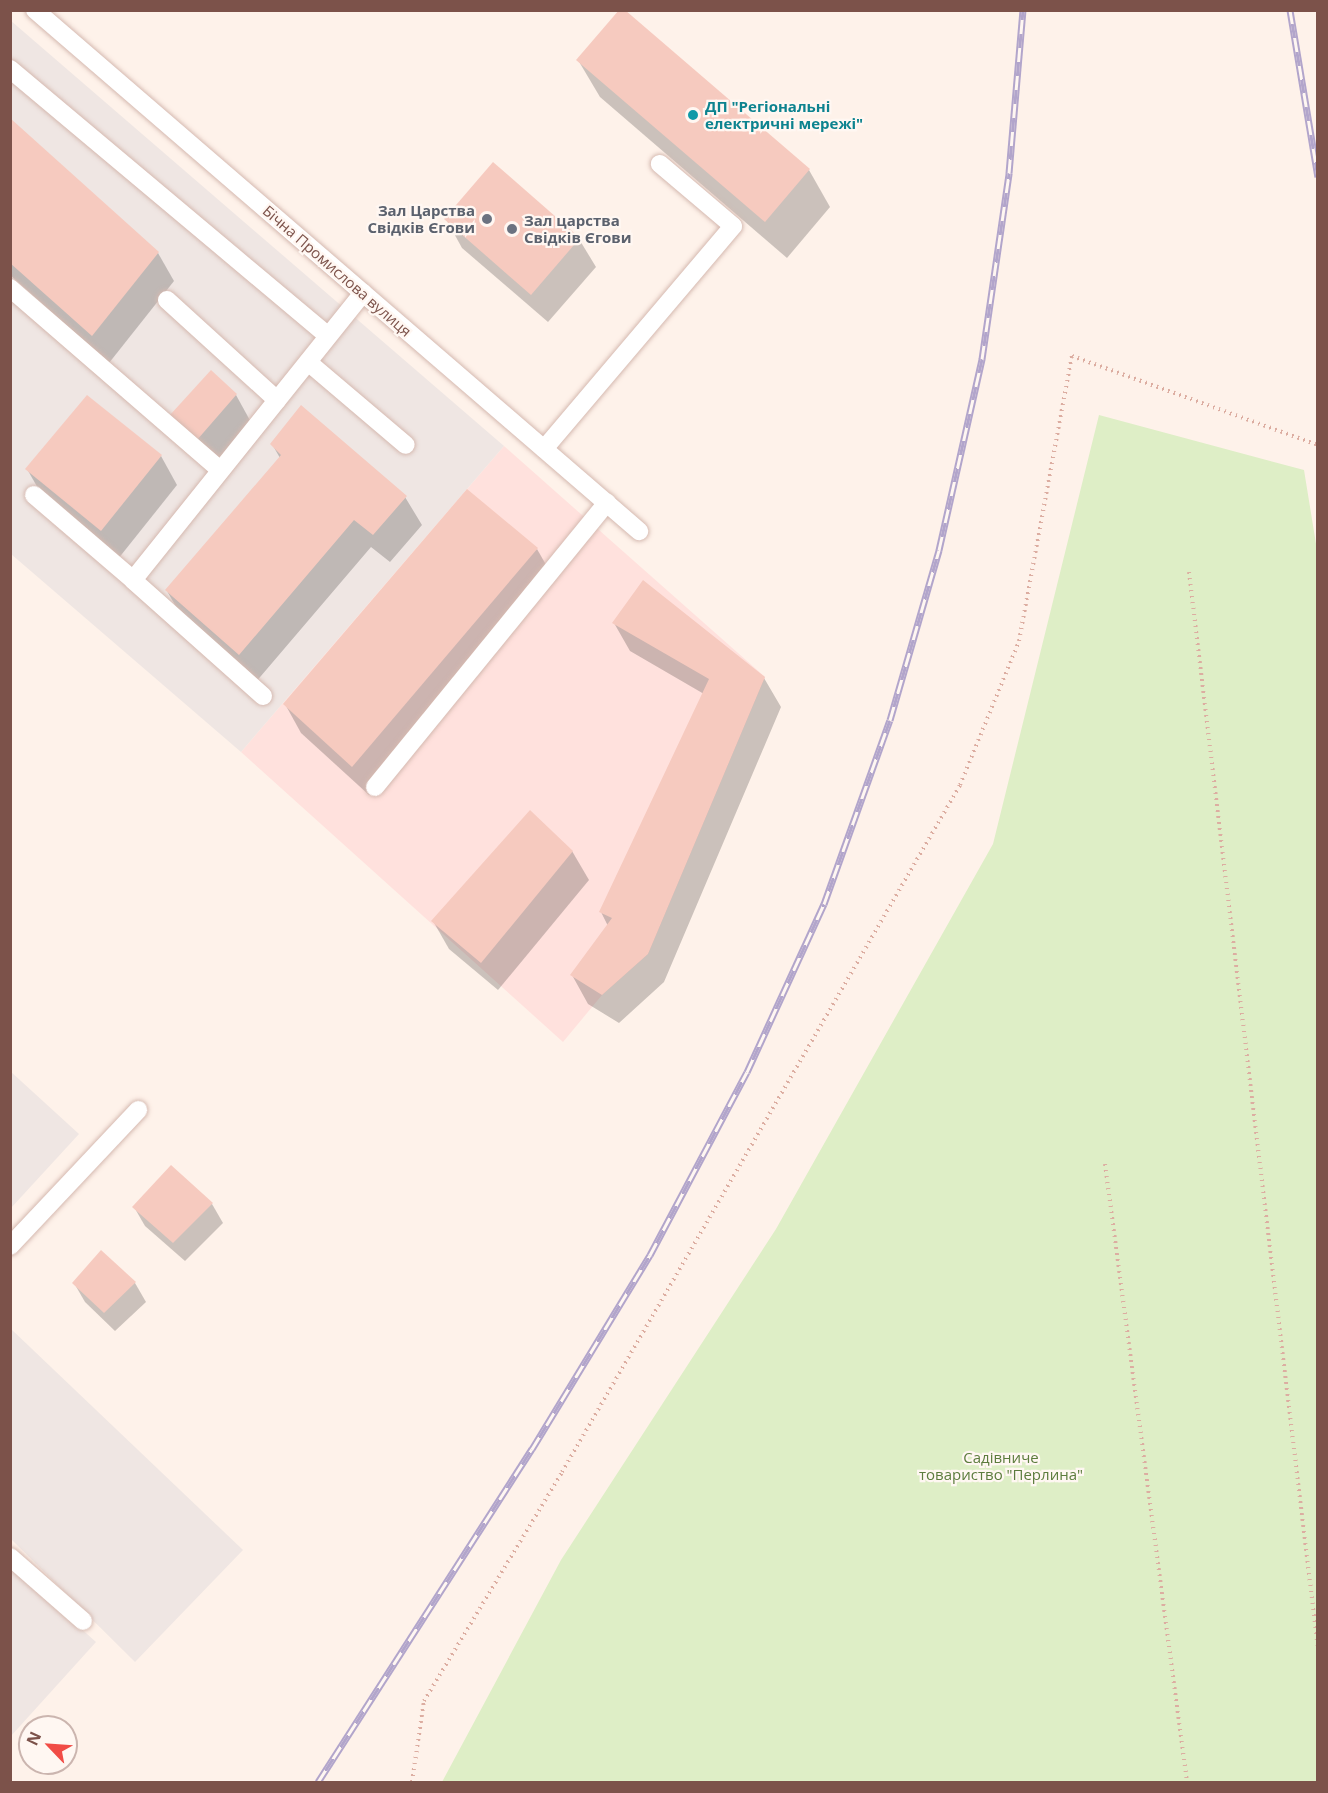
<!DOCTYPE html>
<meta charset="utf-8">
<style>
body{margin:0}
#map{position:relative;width:1328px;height:1793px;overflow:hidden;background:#fef2ea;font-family:"Open Sans",sans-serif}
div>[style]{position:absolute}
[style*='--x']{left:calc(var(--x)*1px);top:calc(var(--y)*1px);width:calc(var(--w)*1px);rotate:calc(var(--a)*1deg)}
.commercial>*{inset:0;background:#ffe1dd}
.industrial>*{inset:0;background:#efe6e3}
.green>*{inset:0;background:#deeec6}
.shadow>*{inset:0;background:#0003}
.building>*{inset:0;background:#f6cabf}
.path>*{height:4px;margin-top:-2px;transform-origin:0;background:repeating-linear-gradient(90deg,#dcada1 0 1.5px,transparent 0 6px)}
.roads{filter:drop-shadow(0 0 2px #d5b9b0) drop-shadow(0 0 2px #d5b9b0)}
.lane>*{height:18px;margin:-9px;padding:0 9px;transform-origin:9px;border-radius:9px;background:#fff}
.rail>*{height:7px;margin-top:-3.5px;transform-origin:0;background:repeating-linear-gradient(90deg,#fff7f2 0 14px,#b2a5cb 0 28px);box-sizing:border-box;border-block:2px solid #b2a5cb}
.dots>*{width:16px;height:16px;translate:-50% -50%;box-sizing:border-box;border:3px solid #fff7f2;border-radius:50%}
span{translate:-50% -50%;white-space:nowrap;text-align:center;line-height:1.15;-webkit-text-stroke:4.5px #fff7f2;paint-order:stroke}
.culture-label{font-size:15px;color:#0d838f;font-weight:700}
.left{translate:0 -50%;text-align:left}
.worship-label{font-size:15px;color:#5b616d;font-weight:700}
.right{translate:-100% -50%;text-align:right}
.street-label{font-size:15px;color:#7c524a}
.park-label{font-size:15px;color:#5c7c3d}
.frame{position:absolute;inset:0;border:12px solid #7c524a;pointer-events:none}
.north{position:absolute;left:18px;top:1715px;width:60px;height:60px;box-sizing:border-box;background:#fff7f2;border:2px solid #cbb5af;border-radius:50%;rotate:295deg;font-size:16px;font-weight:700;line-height:24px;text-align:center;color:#7c524a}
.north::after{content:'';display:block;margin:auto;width:21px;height:27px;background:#f14c46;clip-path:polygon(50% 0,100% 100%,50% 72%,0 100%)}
</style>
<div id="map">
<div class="commercial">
<div style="clip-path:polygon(504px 446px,765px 677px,648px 954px,602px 995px,563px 1042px,241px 752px)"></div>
</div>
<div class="industrial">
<div style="clip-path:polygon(10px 20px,504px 446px,241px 752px,11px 554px)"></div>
<div style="clip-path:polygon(10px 1071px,79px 1134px,11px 1208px,10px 1208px)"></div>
<div style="clip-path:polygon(10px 1328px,243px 1550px,135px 1662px,11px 1539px)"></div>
<div style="clip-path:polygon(11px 1566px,96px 1642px,11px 1736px)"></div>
</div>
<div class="green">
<div style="clip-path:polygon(1099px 415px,1304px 470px,1317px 550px,1317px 1782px,442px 1782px,561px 1560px,776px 1229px,993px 844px)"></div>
</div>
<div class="shadow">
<div style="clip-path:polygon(578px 60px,809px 170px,830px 207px,787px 258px,600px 97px)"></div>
<div style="clip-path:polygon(10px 120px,158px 253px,174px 281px,109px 363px,10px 275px)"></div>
<div style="clip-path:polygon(493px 164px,579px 239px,596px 267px,548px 322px,462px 248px,446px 219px)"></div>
<div style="clip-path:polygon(211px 372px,236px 395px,252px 424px,214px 467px,188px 444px)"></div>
<div style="clip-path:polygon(88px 397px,161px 456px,177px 485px,118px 559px,43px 497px,27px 469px)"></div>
<div style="clip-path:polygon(272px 444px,405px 497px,422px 525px,390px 562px,371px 547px,255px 683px,183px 619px,167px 591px,280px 458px)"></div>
<div style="clip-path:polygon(537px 549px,553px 577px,369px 795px,301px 733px,285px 704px)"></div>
<div style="clip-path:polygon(614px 623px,764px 678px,781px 707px,664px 982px,619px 1023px,588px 1004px,572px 975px,608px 926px,601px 912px,704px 694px,630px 651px)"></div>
<div style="clip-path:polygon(572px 851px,589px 880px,498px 990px,449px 949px,433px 921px)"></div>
<div style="clip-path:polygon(171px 1167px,212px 1204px,223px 1223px,185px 1261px,145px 1226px,134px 1207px)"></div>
<div style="clip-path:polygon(101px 1253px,135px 1283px,146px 1302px,115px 1331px,85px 1302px,74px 1283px)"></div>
</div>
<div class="building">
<div style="clip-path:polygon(619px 10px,625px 10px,810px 169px,765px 222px,576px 60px)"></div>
<div style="clip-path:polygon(10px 118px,159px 252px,92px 336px,10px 263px)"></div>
<div style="clip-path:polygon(493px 162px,580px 238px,531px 295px,444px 219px)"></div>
<div style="clip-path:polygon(211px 370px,237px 394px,197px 440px,170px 415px)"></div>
<div style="clip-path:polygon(87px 395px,162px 455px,101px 531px,25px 469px)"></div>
<div style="clip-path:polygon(301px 405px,407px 496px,373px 535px,354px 520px,239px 655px,165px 590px,281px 455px,270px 444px)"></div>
<div style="clip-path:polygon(467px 489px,538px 548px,352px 767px,283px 704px)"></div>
<div style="clip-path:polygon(643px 580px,765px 677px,648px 954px,602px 995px,570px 975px,612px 918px,599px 912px,709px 679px,612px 623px)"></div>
<div style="clip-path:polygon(530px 810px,573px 851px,481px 963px,431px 921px)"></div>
<div style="clip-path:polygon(171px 1165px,213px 1203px,173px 1243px,132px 1207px)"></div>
<div style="clip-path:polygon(101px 1250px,136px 1282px,104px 1313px,72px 1283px)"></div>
</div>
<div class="path">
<div style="--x:1189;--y:572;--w:1085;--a:83.17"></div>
<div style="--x:1105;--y:1164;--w:623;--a:82.44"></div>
<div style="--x:412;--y:1782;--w:82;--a:-81.6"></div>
<div style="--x:424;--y:1701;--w:267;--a:-58.9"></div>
<div style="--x:562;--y:1472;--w:794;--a:-59.91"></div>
<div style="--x:960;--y:785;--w:156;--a:-67.7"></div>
<div style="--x:1019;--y:641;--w:290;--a:-79.5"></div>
<div style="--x:1072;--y:356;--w:262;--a:19.9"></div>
</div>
<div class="roads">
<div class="lane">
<div style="--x:35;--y:10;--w:798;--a:40.78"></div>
<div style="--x:10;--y:69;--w:415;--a:40"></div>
<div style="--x:10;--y:288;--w:278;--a:40.9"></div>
<div style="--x:167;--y:300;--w:149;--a:42.3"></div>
<div style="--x:308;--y:362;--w:128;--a:40.3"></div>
<div style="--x:544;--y:449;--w:292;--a:-49.7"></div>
<div style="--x:733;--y:226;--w:96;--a:-139.7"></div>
<div style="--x:34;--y:495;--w:130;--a:40.6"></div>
<div style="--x:263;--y:696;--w:174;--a:-138.3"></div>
<div style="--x:133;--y:580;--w:368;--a:-51.3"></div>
<div style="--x:375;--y:787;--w:367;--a:-50.8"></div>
<div style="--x:10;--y:1246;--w:187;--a:-46.7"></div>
<div style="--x:10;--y:1557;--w:97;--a:41.2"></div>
</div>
</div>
<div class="rail">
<div style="--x:1290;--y:10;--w:169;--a:80.5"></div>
<div style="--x:318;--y:1782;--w:396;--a:-57.3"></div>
<div style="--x:532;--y:1449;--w:227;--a:-58.7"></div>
<div style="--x:650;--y:1255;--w:207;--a:-62.1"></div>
<div style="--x:747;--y:1072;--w:185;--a:-65.4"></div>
<div style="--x:824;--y:904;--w:195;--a:-70.3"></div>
<div style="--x:890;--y:720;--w:177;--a:-73.9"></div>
<div style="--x:939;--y:550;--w:196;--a:-77.3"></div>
<div style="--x:982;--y:359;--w:188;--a:-81.7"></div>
<div style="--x:1009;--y:173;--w:164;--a:-85.1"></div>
</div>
<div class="dots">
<div style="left:693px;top:115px;background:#0f9aa8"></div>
<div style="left:487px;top:219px;background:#6b7280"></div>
<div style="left:512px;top:229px;background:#6b7280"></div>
</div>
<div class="culture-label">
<span class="left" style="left:705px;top:115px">ДП "Регіональні<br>електричні мережі"</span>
</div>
<div class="worship-label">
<span class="right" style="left:475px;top:219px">Зал Царства<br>Свідків Єгови</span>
<span class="left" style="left:524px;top:229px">Зал царства<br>Свідків Єгови</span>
</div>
<div class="street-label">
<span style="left:337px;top:271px;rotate:41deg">Бічна Промислова вулиця</span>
</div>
<div class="park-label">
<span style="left:1001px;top:1466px">Садівниче<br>товариство "Перлина"</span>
</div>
<div class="frame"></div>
<div class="north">N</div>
</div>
